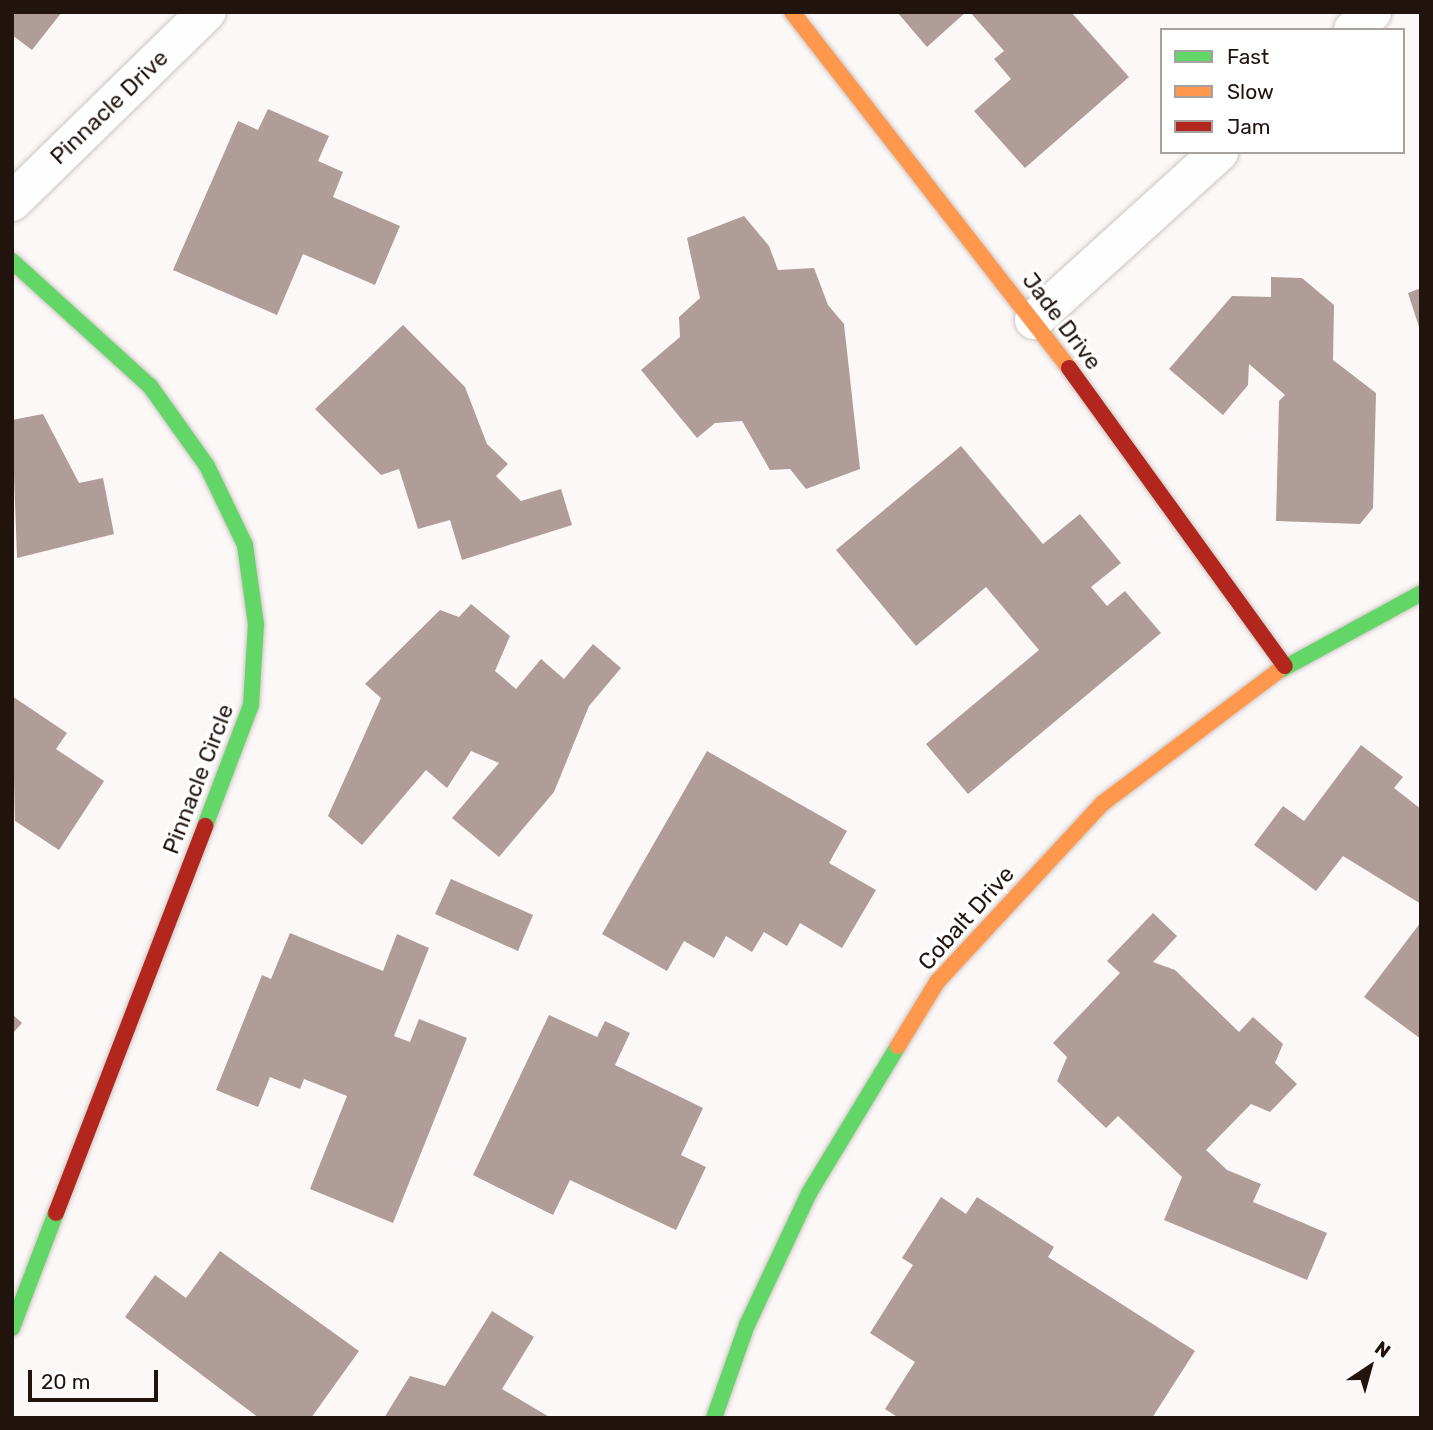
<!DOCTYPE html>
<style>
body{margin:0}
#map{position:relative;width:1433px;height:1430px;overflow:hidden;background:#fcf8f7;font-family:Rubik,sans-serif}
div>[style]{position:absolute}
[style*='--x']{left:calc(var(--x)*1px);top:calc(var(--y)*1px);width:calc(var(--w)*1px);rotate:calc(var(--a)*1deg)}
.building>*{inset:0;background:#b09c99}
.roads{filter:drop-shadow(0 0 2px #cdc5c2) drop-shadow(0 0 2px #cdc5c2)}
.street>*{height:38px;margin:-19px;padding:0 19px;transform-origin:19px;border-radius:19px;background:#fffefe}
.fast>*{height:16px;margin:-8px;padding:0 8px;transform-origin:8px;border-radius:8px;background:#63d668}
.slow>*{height:16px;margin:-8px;padding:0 8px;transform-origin:8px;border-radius:8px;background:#ff974d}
.jam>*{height:16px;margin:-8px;padding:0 8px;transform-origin:8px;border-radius:8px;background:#b3261e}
span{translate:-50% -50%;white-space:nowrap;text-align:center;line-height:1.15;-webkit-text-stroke:7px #fff;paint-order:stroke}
.street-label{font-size:23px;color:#21140f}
.frame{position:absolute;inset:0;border:14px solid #21140f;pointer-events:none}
.legend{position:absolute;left:1160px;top:28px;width:245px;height:126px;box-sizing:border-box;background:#fff;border:2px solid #a6a19f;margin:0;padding:9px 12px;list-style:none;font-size:21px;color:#21140f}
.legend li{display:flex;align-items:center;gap:14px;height:35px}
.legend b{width:35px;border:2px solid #a6a19f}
.north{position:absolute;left:1335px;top:1332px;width:70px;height:70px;-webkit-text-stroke:5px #fff;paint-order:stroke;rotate:36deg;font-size:19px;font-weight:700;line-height:28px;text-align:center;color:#21140f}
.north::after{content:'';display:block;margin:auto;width:24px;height:32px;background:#21140f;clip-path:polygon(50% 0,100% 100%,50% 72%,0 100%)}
.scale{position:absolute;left:28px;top:1370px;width:130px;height:32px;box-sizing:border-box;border:4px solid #21140f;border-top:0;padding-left:9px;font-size:21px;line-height:24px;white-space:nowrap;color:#21140f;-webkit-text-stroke:5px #fff;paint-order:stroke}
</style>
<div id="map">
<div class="building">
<div style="clip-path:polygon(12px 12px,62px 12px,32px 50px,12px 35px)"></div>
<div style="clip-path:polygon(897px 12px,966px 12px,927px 47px)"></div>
<div style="clip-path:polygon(970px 12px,1071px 12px,1129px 77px,1025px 168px,974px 111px,1011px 79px,994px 59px,1004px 51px)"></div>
<div style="clip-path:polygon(268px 109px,329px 136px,318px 161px,343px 172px,333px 197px,400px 226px,375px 285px,303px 254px,277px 315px,173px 270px,238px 121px,258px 130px)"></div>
<div style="clip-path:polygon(744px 216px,769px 246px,778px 270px,814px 268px,828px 305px,844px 324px,860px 469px,806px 489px,790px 469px,770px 470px,742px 421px,715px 423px,697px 438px,641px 370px,680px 337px,679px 317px,700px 298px,687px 238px)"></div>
<div style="clip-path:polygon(1271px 277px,1302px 278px,1334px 305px,1333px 360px,1376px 393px,1373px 508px,1360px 524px,1276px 521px,1279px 401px,1285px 395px,1249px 364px,1248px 385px,1223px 415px,1169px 369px,1232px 296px,1271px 297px)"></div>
<div style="clip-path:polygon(1421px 288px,1421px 330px,1420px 330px,1408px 293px)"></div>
<div style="clip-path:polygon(403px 325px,465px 387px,487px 444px,508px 464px,496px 476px,521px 501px,561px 489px,572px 525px,462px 560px,450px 520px,418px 529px,399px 469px,381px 475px,315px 409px)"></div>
<div style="clip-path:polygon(43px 414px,79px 483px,103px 478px,114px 534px,17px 558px,12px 420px)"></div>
<div style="clip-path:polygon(961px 446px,1043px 544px,1080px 514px,1121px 563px,1091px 587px,1107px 606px,1125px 591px,1161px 633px,968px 794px,926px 744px,1039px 650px,986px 587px,916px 646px,836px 550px)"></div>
<div style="clip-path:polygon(471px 604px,510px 636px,495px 671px,516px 689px,541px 659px,564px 679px,593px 644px,621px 668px,589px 706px,554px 792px,499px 857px,452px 818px,499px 763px,471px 751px,447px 788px,426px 770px,362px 845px,328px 816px,381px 698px,365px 684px,440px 610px,459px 617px)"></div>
<div style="clip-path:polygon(12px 696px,67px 733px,56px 749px,104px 781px,59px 850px,15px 821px)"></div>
<div style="clip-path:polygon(1361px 745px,1403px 777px,1394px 788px,1421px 809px,1421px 904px,1343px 856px,1316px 891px,1254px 845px,1283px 806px,1304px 821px)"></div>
<div style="clip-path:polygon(707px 751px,847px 831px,829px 863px,876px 890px,842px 948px,800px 923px,787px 946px,764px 932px,752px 952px,726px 936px,714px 958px,684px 941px,667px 971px,602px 934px)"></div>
<div style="clip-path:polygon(451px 879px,533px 915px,518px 951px,435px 914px)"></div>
<div style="clip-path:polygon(1153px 913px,1177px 936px,1153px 962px,1175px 970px,1239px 1032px,1253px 1017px,1283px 1044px,1275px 1063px,1297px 1084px,1270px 1112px,1251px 1104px,1206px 1150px,1227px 1170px,1261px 1184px,1253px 1202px,1327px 1233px,1307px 1280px,1164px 1220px,1182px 1177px,1118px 1116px,1106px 1128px,1057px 1081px,1067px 1057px,1053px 1043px,1120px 973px,1107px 961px)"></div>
<div style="clip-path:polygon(1421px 922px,1421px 1039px,1364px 997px)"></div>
<div style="clip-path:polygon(290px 933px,383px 971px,397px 934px,429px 948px,394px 1036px,410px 1042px,419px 1019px,467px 1038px,393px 1223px,310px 1189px,347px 1096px,304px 1079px,300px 1089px,270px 1077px,258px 1107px,216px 1090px,262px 975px,271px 979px)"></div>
<div style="clip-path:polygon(12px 1014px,22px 1023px,12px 1034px)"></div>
<div style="clip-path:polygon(549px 1015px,597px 1037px,605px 1021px,630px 1033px,615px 1065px,703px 1108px,681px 1155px,706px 1167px,676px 1230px,570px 1180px,553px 1215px,473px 1175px)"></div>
<div style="clip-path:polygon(941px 1197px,966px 1214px,977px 1197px,1054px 1247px,1048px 1257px,1195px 1351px,1152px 1418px,899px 1418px,885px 1409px,915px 1362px,870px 1333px,913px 1265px,902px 1258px)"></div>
<div style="clip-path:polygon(220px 1251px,359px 1351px,311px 1418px,259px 1418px,125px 1317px,155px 1275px,186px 1298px)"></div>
<div style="clip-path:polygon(492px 1311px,534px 1337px,502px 1389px,551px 1418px,384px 1418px,410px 1376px,445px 1386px)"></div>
</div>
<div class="roads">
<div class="street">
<div style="--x:1353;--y:30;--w:26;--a:-43"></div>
<div style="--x:12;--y:202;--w:272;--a:-44.3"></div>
<div style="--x:1034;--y:320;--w:250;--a:-42.2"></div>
</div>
<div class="fast">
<div style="--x:12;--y:261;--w:186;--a:42.2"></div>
<div style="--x:150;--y:386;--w:98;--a:54.5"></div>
<div style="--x:207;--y:466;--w:88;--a:64.3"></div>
<div style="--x:245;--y:545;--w:80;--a:82.1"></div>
<div style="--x:256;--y:624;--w:81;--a:93.5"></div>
<div style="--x:251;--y:705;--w:129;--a:110.8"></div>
<div style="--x:1277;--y:672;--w:164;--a:-28.7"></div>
<div style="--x:12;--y:1328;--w:123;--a:-69.1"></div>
<div style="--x:714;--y:1418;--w:99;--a:-70.5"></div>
<div style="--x:747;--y:1325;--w:146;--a:-64.8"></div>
<div style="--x:809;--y:1193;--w:172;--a:-58.8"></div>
</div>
<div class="slow">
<div style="--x:792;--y:12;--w:451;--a:52.1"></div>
<div style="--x:898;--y:1046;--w:75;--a:-58.6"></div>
<div style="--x:937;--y:982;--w:244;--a:-47.2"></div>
<div style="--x:1103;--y:803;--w:218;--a:-37"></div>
</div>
<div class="jam">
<div style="--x:1069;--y:368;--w:368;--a:54.1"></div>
<div style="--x:56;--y:1213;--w:415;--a:-68.9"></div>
</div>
</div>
<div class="street-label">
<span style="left:109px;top:107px;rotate:-44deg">Pinnacle Drive</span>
<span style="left:1062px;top:321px;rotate:53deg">Jade Drive</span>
<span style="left:198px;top:779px;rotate:-69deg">Pinnacle Circle</span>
<span style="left:966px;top:918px;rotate:-48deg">Cobalt Drive</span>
</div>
<div class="frame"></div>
<ul class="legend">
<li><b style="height:9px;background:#63d668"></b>Fast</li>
<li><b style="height:9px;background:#ff974d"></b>Slow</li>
<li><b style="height:9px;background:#b3261e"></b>Jam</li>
</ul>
<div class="north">N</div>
<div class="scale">20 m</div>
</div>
